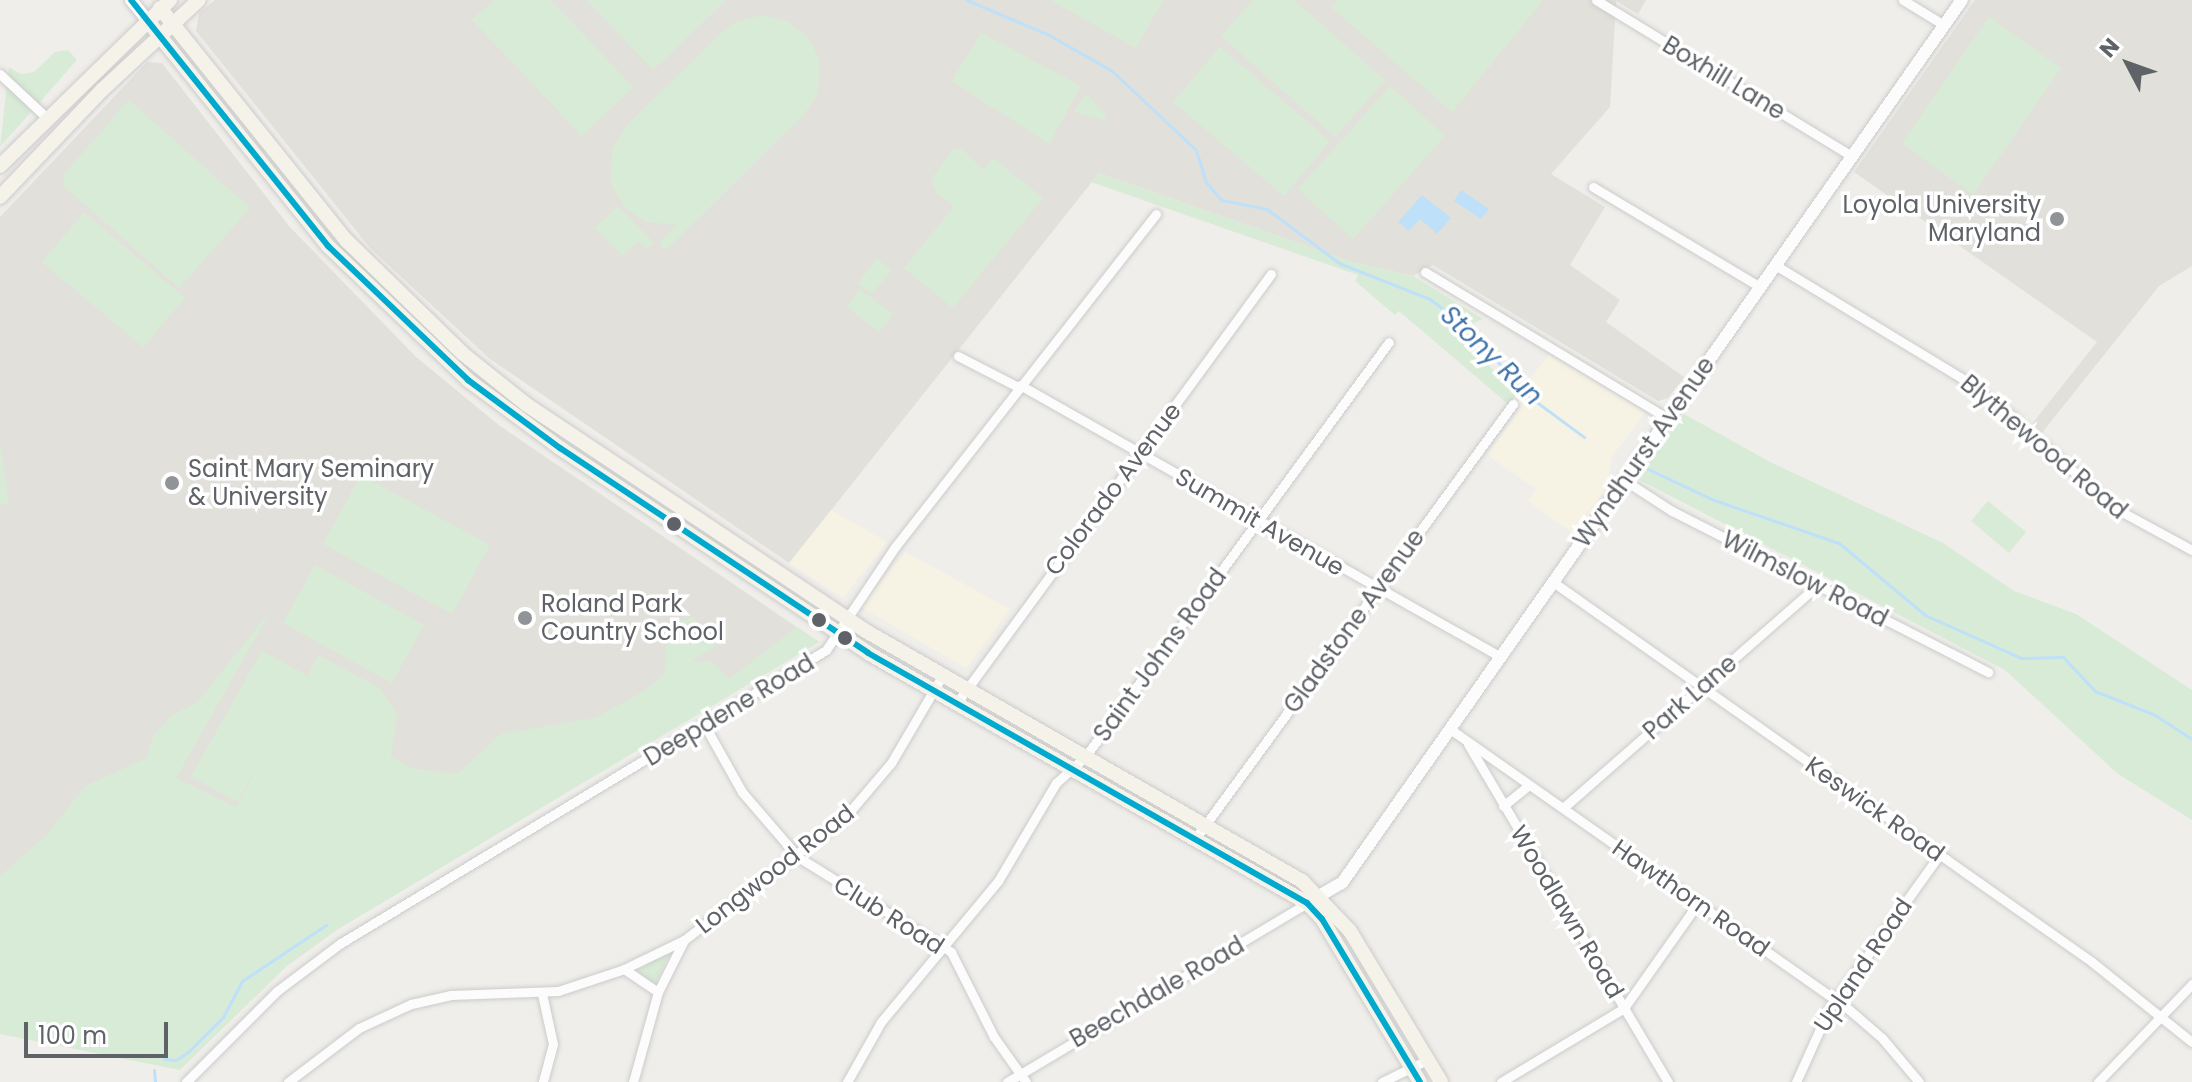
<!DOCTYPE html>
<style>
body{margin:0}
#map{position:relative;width:2192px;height:1082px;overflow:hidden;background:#efeeea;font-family:Poppins,sans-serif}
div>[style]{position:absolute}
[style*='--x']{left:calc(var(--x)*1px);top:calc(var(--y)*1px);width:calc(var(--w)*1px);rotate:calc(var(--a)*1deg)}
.commercial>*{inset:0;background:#f7f3e4}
.education>*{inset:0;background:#e2e0da}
.green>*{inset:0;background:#d8ebd6}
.water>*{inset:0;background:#bfe0f9}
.stream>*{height:3px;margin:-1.5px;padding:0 1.5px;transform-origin:1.5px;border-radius:1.5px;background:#bfe0f9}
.roads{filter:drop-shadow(0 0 2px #cbcccc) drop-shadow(0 0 2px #cbcccc)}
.street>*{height:9px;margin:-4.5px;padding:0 4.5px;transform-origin:4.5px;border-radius:4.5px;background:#fdfcfc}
.secondary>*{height:12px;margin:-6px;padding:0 6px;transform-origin:6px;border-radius:6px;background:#fdfcfc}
.primary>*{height:14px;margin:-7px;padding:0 7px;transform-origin:7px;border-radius:7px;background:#f4f2e9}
.bus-1>*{height:6px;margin:-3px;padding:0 3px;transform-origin:3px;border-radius:3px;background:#00a9ce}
.dots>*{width:22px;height:22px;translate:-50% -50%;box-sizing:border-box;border:4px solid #fff;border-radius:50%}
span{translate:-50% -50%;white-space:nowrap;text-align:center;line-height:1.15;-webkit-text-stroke:7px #fff;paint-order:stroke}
.street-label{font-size:24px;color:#5f6368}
.poi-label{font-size:24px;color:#5f6368}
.right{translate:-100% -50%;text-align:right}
.left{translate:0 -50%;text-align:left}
.water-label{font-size:26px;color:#4174aa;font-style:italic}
.north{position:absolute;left:2088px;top:24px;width:80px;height:80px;-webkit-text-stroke:6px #fff;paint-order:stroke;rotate:311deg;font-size:22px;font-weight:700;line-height:32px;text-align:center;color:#5f6368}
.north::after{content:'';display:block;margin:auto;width:28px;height:36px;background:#5f6368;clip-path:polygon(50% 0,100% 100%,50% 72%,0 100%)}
.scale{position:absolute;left:24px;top:1022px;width:144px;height:36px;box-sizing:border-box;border:4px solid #5f6368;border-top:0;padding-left:10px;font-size:24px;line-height:28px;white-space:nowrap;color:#5f6368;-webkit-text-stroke:6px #fff;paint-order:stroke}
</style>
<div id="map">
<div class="commercial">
<div style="clip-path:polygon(1549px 355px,1646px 412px,1612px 456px,1607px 487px,1575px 535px,1528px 501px,1536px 489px,1487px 455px,1522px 407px,1513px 399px)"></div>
<div style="clip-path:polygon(831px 510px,887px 542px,843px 598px,789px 563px)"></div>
<div style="clip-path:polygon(905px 552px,1010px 609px,966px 668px,861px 607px)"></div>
</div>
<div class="education">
<div style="clip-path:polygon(215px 0,1646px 0,1638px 14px,1616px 1px,1610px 107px,1551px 174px,1605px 207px,1570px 265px,1620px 300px,1606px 322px,1684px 377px,1668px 398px,1658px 401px,1433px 265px,1413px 276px,1352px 262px,1099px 173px,789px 563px,490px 359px,370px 248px,196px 31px,199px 13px)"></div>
<div style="clip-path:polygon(1975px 0,2192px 0,2192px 266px,2159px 286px,2041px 434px,2031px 425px,2097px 342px,1854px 172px)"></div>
<div style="clip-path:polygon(147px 62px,162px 63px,289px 226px,416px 357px,500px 426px,819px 642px,338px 929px,288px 965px,0 1034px,0 217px)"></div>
</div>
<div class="green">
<div style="clip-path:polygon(494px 0,551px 0,633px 87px,582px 136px,472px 20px)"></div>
<div style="clip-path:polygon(586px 0,726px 0,653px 70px)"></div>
<div style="clip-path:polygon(1050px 0,1163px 0,1136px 48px)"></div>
<div style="clip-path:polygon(1253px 0,1294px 0,1385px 80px,1335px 137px,1221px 36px)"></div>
<div style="clip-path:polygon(1337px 0,1543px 0,1452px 112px,1331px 7px)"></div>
<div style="clip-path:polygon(763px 15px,789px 22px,810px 39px,820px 62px,817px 95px,803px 116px,666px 250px,659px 243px,677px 225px,646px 222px,625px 208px,611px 184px,612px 149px,626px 126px,722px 32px,736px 22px)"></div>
<div style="clip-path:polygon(1989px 17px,2061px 68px,1973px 195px,1902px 143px)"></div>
<div style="clip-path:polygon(981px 33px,1081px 86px,1049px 144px,952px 81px)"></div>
<div style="clip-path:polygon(1220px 47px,1330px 141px,1284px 196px,1173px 102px)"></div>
<div style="clip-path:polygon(68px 50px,77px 60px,0 147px,9px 67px,21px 74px,34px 72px,55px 52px)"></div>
<div style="clip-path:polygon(1390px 86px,1445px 136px,1353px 239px,1298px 189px)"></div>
<div style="clip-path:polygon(1086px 94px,1106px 115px,1105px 120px,1074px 112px)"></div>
<div style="clip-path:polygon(129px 100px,250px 208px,179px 288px,64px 186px,64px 174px)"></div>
<div style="clip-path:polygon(953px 149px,962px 149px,983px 170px,993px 158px,1043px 198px,953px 308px,904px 268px,954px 206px,937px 194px,931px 179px)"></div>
<div style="clip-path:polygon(1099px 173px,1352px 262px,1413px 276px,1483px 319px,1456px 331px,1517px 395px,1508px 404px,1399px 311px,1395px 315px,1355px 281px,1358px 275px,1091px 182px)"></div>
<div style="clip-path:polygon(618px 206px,654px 243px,647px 249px,639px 241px,623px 256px,595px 228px)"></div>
<div style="clip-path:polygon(84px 212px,185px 298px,143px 347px,42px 262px)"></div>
<div style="clip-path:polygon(877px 259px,891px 270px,872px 294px,858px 283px)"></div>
<div style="clip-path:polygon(860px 289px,893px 314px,879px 332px,847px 307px)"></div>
<div style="clip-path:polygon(1684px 414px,1772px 463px,1943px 543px,2014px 591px,2076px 614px,2192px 690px,2192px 820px,2118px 774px,2005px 670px,1638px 479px)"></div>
<div style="clip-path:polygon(0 444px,9px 503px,0 504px)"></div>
<div style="clip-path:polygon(361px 475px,490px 545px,452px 614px,323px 544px)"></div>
<div style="clip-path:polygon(1988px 501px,2026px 532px,2009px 553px,1971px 521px)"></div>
<div style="clip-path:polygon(315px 565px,424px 625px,392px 683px,283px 623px)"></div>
<div style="clip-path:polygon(272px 609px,176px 778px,236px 807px,270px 746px,237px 802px,191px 776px,262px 651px,308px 676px,318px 655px,380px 688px,397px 714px,391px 757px,412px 768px,457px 774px,501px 734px,595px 718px,641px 693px,665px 674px,666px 644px,675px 622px,694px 617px,697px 635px,715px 639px,717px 645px,692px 661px,712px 662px,729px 679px,797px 627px,819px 642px,338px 929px,288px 965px,180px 1070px,0 1034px,0 876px,47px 835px,85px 786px,147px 758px,153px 736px,172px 715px,197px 703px)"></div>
<div style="clip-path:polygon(667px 953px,670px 953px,654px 986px,637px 970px)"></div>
</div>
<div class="water">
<div style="clip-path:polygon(1461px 190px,1489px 209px,1481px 219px,1454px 201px)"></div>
<div style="clip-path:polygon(1422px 195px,1451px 218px,1437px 234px,1420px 219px,1409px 231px,1398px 222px)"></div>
</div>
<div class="stream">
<div style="--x:967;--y:0;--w:89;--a:23.1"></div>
<div style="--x:1049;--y:35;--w:73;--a:29.7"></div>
<div style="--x:1112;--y:71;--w:115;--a:43.2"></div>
<div style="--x:1196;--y:150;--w:34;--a:73"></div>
<div style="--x:1206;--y:182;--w:23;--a:50"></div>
<div style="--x:1221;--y:200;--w:47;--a:11.1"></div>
<div style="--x:1267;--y:209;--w:90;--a:36.9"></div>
<div style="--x:1339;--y:263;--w:98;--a:21.6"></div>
<div style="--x:1430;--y:299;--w:49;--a:37.6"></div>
<div style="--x:1469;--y:329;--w:88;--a:48.7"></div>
<div style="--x:1527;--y:395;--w:71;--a:36.4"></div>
<div style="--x:1648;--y:469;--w:73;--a:25.2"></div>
<div style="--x:1714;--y:500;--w:132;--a:19"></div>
<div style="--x:1839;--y:543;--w:112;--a:39.9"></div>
<div style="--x:1925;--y:615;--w:105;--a:24.1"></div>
<div style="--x:2021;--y:658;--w:42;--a:-1.4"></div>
<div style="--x:2063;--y:657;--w:47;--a:46.7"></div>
<div style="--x:2095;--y:691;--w:65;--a:21.8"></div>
<div style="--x:2155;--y:715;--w:44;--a:33"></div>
<div style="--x:164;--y:1059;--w:12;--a:5"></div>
<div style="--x:176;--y:1060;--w:14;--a:-34"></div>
<div style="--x:188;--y:1052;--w:49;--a:-45"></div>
<div style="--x:223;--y:1017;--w:41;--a:-62.2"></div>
<div style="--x:242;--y:981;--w:101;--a:-33.7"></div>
<div style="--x:154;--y:1070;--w:12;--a:85"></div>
</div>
<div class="roads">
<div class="street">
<div style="--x:1596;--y:0;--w:300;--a:31.4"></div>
<div style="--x:1903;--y:0;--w:48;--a:31.4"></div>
<div style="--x:0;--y:74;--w:63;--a:43.1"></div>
<div style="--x:1593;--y:187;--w:195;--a:30.9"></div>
<div style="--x:1775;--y:265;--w:216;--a:31.2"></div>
<div style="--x:1960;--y:377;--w:65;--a:36.9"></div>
<div style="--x:2012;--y:416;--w:136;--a:42"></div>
<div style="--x:2113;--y:507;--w:90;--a:28.6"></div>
<div style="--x:1425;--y:272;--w:283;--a:31.1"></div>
<div style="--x:958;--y:356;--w:68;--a:27.3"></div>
<div style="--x:1020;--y:385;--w:553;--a:29.49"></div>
<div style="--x:1624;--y:480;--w:57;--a:32.9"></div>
<div style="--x:1672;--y:511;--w:355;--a:27"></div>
<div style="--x:1553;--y:582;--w:659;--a:35.18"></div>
<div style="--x:2092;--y:962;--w:128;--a:38.7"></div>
<div style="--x:956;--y:704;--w:533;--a:-53.78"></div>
<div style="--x:705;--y:726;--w:76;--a:60.7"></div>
<div style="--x:742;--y:792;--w:86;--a:49.3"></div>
<div style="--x:798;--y:857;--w:180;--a:31.8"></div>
<div style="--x:951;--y:952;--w:95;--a:63.2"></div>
<div style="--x:994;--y:1037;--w:55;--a:54.6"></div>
<div style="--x:1450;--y:729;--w:484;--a:35.1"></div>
<div style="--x:1846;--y:1007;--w:48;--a:40.7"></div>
<div style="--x:1882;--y:1038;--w:57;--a:49.9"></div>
<div style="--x:1468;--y:744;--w:393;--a:59.4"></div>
<div style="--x:1503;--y:806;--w:33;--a:-39"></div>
<div style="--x:1563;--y:808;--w:337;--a:-41.2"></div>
<div style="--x:1195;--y:839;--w:539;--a:-53.83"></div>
<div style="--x:624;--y:969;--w:41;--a:34.1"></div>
<div style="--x:542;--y:994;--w:51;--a:77.6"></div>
<div style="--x:553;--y:1044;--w:39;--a:105"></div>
<div style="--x:186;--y:1082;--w:129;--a:-45"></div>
<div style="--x:277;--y:991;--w:80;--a:-36.9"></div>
<div style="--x:341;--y:943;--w:567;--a:-31.14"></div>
<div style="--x:826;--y:650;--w:124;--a:-56.2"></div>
<div style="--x:895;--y:547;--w:423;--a:-51.9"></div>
<div style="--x:288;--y:1082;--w:89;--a:-37.3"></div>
<div style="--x:359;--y:1028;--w:57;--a:-24.8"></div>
<div style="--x:411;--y:1004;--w:41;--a:-12.7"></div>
<div style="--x:451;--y:995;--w:107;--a:-2.1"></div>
<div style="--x:558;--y:991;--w:70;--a:-18.4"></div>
<div style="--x:624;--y:969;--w:67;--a:-25.8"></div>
<div style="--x:684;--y:940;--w:204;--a:-37.4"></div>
<div style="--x:846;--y:816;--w:70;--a:-49.7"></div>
<div style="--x:891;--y:763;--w:101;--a:-59.6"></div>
<div style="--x:633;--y:1082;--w:93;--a:-74.5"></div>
<div style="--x:658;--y:992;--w:58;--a:-63.4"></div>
<div style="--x:847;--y:1082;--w:69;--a:-60.5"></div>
<div style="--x:881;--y:1022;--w:183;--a:-50.3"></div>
<div style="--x:998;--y:881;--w:114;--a:-59.4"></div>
<div style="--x:1056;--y:783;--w:39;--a:-42"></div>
<div style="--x:1085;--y:757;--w:514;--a:-53.78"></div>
<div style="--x:1007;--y:1082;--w:349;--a:-30.8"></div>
<div style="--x:1382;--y:1082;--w:50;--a:-26.1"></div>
<div style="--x:1501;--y:1082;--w:144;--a:-31"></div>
<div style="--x:1624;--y:1008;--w:128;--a:-54.8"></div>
<div style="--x:1796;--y:1082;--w:80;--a:-65.7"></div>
<div style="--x:1829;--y:1009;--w:191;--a:-54.4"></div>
<div style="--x:2098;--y:1082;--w:136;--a:-46.2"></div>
</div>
<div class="secondary">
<div style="--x:131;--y:0;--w:26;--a:51"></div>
<div style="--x:1312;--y:900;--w:34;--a:-30"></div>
<div style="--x:1342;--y:883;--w:1079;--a:-54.93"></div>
</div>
<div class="primary">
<div style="--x:160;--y:8;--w:299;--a:51.3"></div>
<div style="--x:347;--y:241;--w:161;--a:44.2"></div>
<div style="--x:462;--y:353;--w:83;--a:38.7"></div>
<div style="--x:527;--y:405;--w:405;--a:33.7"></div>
<div style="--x:864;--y:630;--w:505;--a:29.82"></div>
<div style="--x:1302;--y:881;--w:69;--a:46.2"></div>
<div style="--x:1350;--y:931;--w:176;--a:58.9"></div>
<div style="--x:147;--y:20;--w:290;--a:51.3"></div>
<div style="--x:328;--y:246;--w:194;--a:43.7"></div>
<div style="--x:468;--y:380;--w:114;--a:36.5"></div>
<div style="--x:560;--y:448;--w:370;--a:33.6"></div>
<div style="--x:868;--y:653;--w:505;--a:29.66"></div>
<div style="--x:1307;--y:903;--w:22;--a:47"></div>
<div style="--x:1322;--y:919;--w:190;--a:59"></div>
<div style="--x:0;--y:166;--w:238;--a:-44.3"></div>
<div style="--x:0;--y:197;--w:148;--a:-46.4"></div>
<div style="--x:102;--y:90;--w:132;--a:-42.9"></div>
</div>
</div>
<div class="bus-1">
<div style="--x:131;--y:0;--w:315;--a:51.3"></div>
<div style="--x:328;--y:246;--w:194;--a:43.7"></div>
<div style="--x:468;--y:380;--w:114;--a:36.5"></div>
<div style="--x:560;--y:448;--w:370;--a:33.6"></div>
<div style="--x:868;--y:653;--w:505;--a:29.66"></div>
<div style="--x:1307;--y:903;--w:22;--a:47"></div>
<div style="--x:1322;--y:919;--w:190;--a:59"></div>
</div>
<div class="dots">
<div style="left:2057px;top:219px;background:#919496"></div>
<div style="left:172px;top:483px;background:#919496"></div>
<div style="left:674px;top:524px;background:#5f6368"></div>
<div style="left:525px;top:618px;background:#919496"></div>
<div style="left:819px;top:620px;background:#5f6368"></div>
<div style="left:845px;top:638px;background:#5f6368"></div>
</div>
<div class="street-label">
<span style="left:1724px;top:78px;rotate:31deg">Boxhill Lane</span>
<span style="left:2044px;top:447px;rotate:40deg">Blythewood Road</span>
<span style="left:1644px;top:452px;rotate:-55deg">Wyndhurst Avenue</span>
<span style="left:1113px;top:489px;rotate:-53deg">Colorado Avenue</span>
<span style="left:1260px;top:522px;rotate:30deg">Summit Avenue</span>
<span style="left:1805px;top:579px;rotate:27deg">Wilmslow Road</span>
<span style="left:1354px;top:621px;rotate:-54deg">Gladstone Avenue</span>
<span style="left:1160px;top:655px;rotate:-54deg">Saint Johns Road</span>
<span style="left:1690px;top:697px;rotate:-41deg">Park Lane</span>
<span style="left:729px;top:710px;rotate:-31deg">Deepdene Road</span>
<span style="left:1875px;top:809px;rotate:35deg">Keswick Road</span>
<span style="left:775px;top:869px;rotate:-38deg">Longwood Road</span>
<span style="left:1691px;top:898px;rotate:35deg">Hawthorn Road</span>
<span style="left:1567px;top:912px;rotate:59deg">Woodlawn Road</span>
<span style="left:889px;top:915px;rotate:32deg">Club Road</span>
<span style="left:1863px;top:965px;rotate:-56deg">Upland Road</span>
<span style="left:1157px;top:992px;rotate:-30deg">Beechdale Road</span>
</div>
<div class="poi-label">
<span class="right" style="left:2041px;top:219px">Loyola University<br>Maryland</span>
<span class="left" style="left:188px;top:483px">Saint Mary Seminary<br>&amp; University</span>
<span class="left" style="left:541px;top:618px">Roland Park<br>Country School</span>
</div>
<div class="water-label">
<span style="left:1491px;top:356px;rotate:44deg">Stony Run</span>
</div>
<div class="north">N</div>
<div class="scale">100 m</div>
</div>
